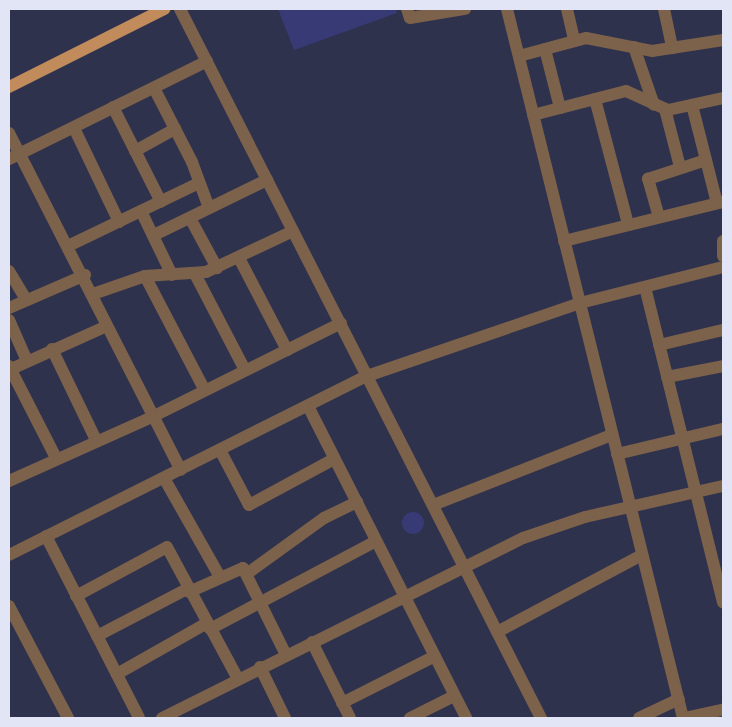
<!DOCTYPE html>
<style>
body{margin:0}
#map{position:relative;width:732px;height:727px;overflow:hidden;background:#2f324d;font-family:"Alegreya Sans",sans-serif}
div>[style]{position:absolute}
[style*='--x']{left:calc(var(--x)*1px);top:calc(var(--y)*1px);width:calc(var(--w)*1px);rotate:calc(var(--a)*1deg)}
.green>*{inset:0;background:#373a75}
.round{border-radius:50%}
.minor>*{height:12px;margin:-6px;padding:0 6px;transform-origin:6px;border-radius:6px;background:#7c614b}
.major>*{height:12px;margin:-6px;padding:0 6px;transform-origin:6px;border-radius:6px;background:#c28b5c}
span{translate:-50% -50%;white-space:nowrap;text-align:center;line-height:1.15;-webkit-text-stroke:5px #2f324d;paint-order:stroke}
.frame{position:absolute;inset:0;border:10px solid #e2e5f6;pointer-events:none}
</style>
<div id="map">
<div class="green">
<div style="clip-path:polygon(278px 9px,396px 9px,397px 13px,294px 50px)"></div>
<div class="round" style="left:402px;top:512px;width:22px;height:22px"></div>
</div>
<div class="minor">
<div style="--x:180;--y:9;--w:796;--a:63.02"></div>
<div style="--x:407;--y:9;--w:9;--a:72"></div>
<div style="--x:410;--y:18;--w:56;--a:-9.3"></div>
<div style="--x:507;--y:9;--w:731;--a:76.06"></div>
<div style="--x:567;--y:9;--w:32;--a:77"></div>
<div style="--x:664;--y:9;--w:40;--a:78"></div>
<div style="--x:634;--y:47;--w:61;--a:71"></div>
<div style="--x:545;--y:49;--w:61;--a:75.7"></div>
<div style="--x:519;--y:56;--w:69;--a:-15"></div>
<div style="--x:586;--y:38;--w:67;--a:11.1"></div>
<div style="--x:652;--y:51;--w:72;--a:-8.8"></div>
<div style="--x:154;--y:88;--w:83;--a:62.8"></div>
<div style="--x:192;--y:162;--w:49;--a:69.7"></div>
<div style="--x:595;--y:99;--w:129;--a:75.2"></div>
<div style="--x:692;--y:105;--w:101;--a:75.7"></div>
<div style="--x:113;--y:107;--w:106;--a:63.2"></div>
<div style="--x:665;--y:109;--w:60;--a:75.5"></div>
<div style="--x:533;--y:115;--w:96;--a:-14.5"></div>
<div style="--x:626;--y:91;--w:46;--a:24.3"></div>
<div style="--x:668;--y:110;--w:56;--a:-12.3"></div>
<div style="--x:75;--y:130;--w:102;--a:64.4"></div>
<div style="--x:9;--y:133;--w:378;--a:63"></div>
<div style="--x:135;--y:151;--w:46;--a:-28.8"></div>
<div style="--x:9;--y:159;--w:221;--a:-26.3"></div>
<div style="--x:141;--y:211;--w:71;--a:64.2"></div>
<div style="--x:659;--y:217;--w:40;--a:-106"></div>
<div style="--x:648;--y:179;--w:61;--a:-18.1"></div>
<div style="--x:190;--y:218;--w:57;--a:61.6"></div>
<div style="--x:154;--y:235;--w:126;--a:-26"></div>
<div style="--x:564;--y:241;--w:164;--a:-13.8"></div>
<div style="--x:723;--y:241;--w:15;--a:90"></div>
<div style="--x:68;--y:246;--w:145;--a:-25.7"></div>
<div style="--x:239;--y:258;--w:104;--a:62.4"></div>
<div style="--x:9;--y:271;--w:33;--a:59"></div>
<div style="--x:195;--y:274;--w:108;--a:62.5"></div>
<div style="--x:145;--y:276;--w:127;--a:62.4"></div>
<div style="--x:645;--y:287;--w:325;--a:76.1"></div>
<div style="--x:93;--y:294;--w:55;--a:-19.1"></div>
<div style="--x:145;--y:276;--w:61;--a:-3.8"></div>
<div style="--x:206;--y:272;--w:96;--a:-25.2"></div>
<div style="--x:9;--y:308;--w:83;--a:-23.5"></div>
<div style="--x:9;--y:320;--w:45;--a:66.3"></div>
<div style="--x:659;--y:345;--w:66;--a:-13.2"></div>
<div style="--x:52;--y:349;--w:101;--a:64.2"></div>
<div style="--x:9;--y:366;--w:103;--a:62.9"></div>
<div style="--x:9;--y:370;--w:107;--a:-24.2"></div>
<div style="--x:667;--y:377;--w:57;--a:-11.1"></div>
<div style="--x:308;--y:406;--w:350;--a:63.1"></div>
<div style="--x:220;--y:450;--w:62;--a:62.2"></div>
<div style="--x:249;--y:505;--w:97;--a:-28.4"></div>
<div style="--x:617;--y:454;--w:109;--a:-13.3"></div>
<div style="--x:164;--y:478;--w:114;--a:60.5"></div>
<div style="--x:9;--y:481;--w:157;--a:-24.1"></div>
<div style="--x:152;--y:417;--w:211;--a:-26.4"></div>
<div style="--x:433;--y:505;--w:192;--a:-21.4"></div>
<div style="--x:46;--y:536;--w:204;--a:62.9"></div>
<div style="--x:9;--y:555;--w:400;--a:-26.6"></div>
<div style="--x:367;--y:376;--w:225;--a:-18.9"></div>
<div style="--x:580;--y:303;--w:147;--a:-14.1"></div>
<div style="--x:248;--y:573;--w:94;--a:-35.9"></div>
<div style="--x:324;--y:518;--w:37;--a:-26"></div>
<div style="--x:189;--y:592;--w:59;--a:-24"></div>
<div style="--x:243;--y:568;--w:97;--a:63.7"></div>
<div style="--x:76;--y:596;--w:103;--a:-28.3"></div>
<div style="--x:167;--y:547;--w:150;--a:61.7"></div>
<div style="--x:9;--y:606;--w:127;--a:62.2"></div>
<div style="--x:210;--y:629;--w:188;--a:-27.9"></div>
<div style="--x:497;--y:632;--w:164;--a:-28"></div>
<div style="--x:97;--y:636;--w:102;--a:-27.6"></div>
<div style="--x:312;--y:642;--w:85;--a:63.4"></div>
<div style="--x:260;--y:667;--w:57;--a:63.9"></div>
<div style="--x:117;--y:674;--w:103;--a:-29.5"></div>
<div style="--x:342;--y:703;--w:104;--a:-26.8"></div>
<div style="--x:162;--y:718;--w:403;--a:-26.5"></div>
<div style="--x:523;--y:538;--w:65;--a:-18.7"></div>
<div style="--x:585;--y:517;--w:141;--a:-12.7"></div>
<div style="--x:410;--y:718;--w:49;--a:-26.6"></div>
<div style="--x:639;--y:718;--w:44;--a:-25.4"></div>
<div style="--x:684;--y:718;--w:40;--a:-12"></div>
</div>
<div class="major">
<div style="--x:9;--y:87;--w:174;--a:-26.7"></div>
</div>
<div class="frame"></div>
</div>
